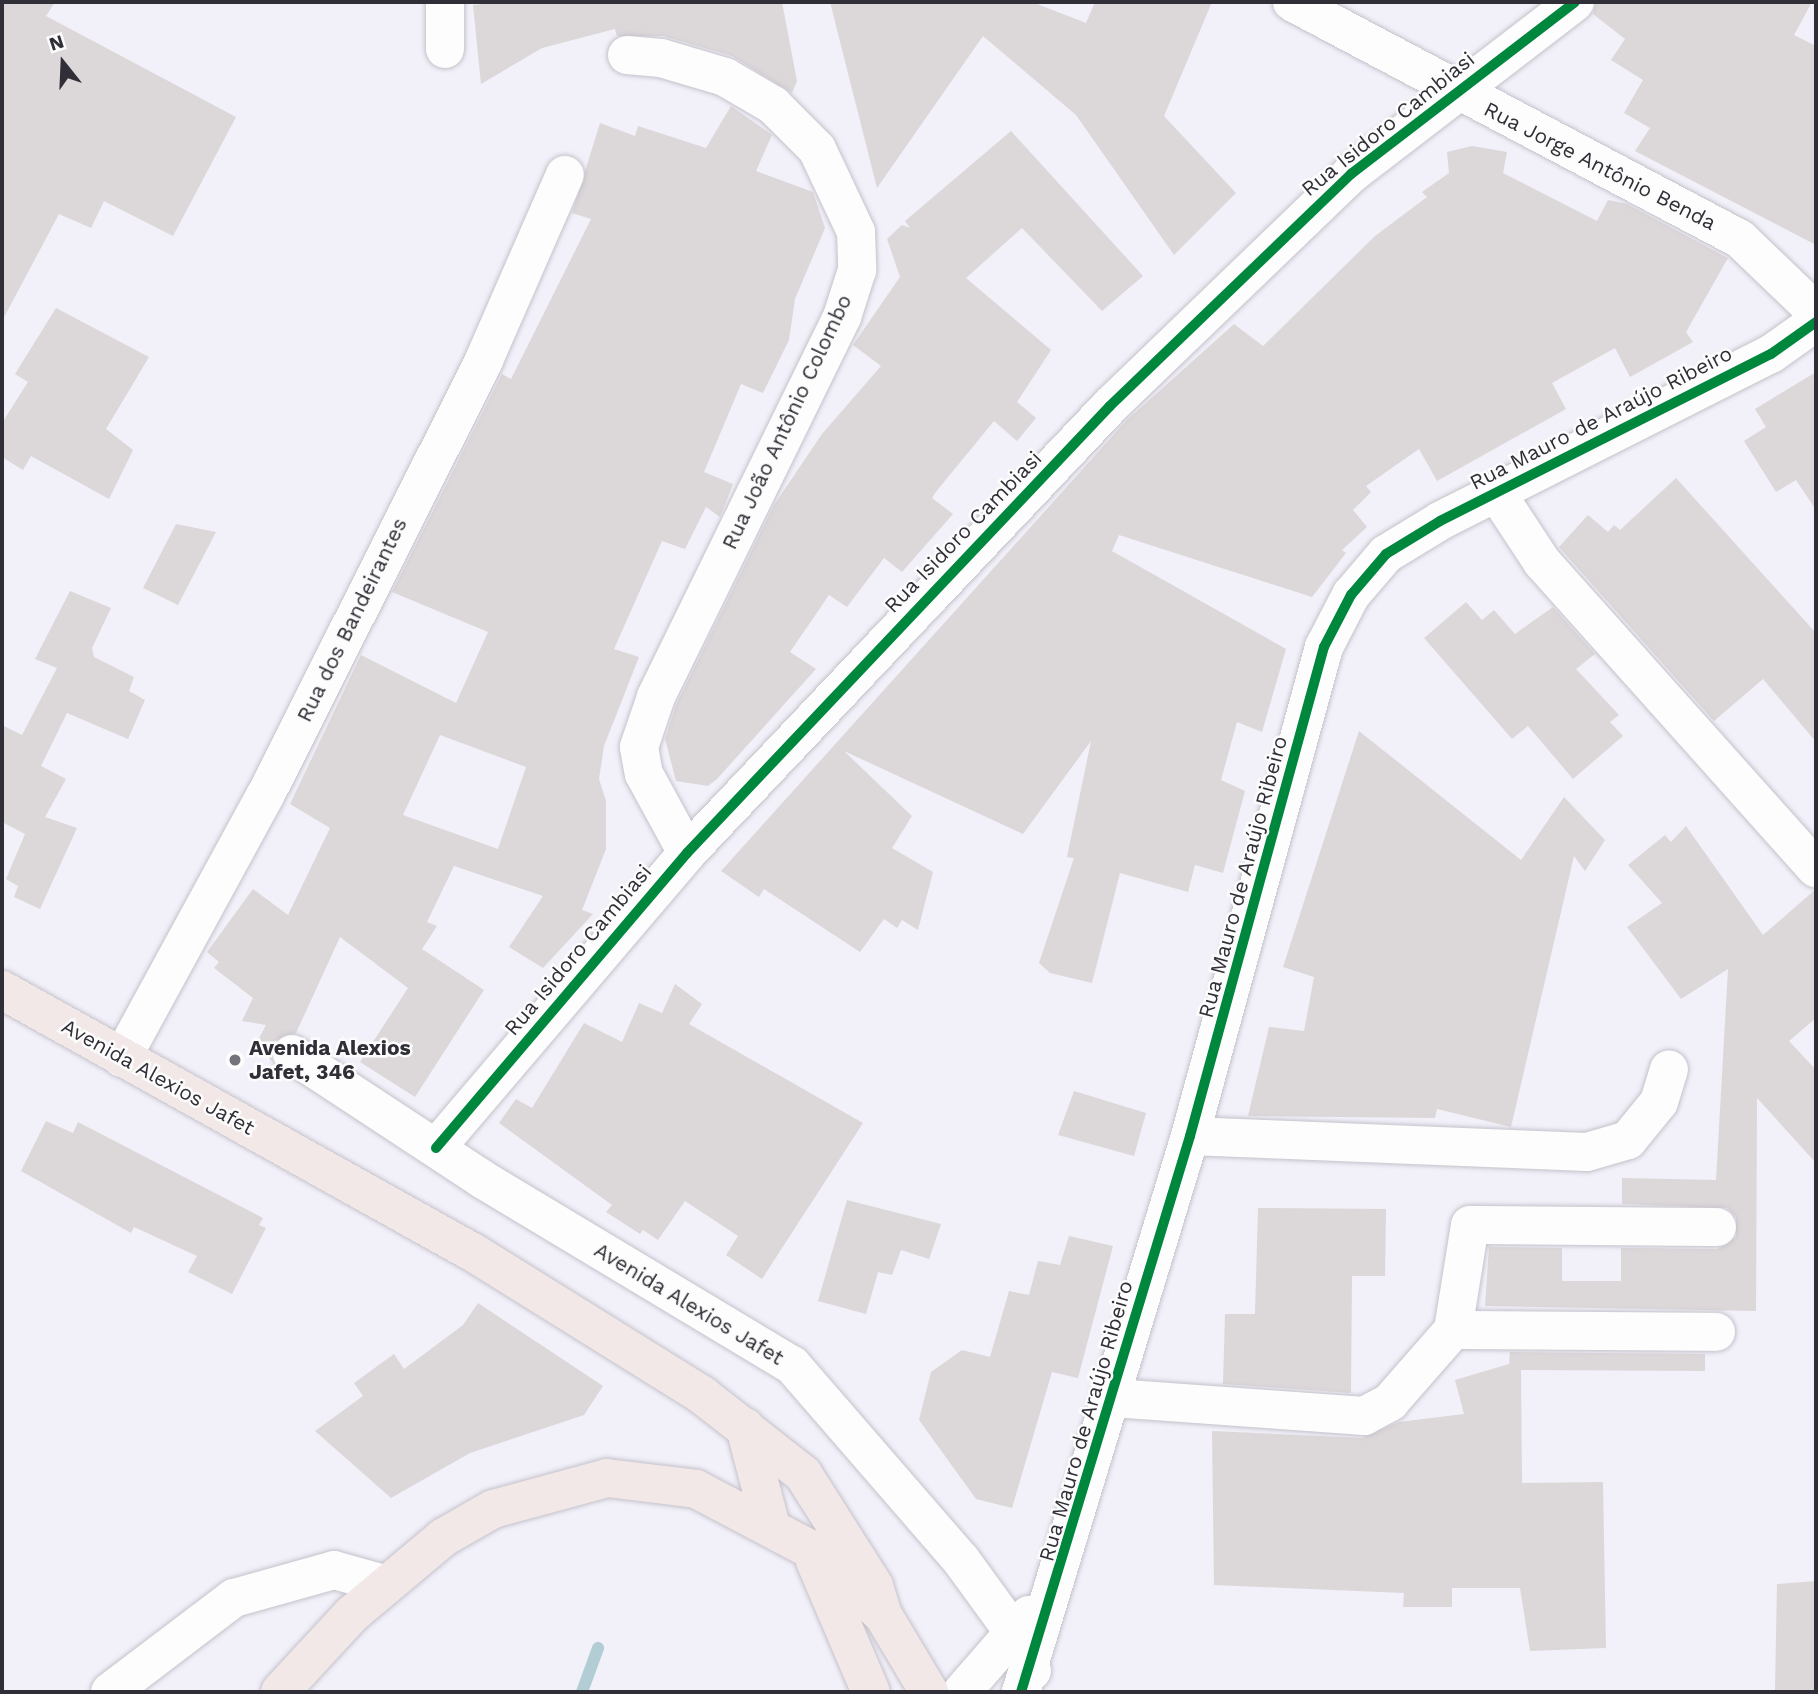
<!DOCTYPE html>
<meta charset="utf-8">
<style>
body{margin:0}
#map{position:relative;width:1818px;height:1694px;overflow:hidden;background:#f2f0f9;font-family:"Work Sans",sans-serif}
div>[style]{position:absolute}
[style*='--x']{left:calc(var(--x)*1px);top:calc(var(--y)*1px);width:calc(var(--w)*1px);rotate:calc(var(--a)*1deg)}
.stream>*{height:12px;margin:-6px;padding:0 6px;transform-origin:6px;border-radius:6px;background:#b2ced4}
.building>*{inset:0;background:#dcd7d9}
.roads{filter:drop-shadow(0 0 2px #c4c2ca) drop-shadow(0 0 2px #c4c2ca)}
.minor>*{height:38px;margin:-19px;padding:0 19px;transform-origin:19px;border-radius:19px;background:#fdfdfe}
.major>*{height:38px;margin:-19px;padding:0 19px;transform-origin:19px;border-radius:19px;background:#f2e8e7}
.cycleway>*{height:10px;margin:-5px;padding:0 5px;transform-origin:5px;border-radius:5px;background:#00873e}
.dots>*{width:19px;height:19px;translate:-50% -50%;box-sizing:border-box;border:4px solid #fcfcfc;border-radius:50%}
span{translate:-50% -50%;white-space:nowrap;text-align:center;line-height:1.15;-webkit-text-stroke:5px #fcfcfc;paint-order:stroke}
.street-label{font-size:21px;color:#302e36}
.poi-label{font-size:21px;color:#302e36;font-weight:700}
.left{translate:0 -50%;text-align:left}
.frame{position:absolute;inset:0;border:4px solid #302e36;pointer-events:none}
.north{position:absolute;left:28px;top:28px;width:70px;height:70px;-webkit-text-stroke:5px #fcfcfc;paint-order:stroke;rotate:342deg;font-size:19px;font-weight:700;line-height:28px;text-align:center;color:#302e36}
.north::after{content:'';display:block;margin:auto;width:24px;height:32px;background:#302e36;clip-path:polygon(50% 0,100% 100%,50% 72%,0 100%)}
</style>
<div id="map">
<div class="stream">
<div style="--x:582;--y:1692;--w:47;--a:-70"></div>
</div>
<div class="building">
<div style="clip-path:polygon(2px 2px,55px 2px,46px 16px,236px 117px,173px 236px,104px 201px,91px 228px,59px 214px,2px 321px)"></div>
<div style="clip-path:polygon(501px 2px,782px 2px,797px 81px,792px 93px,732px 56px,663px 36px,617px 36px,615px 29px,542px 48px,481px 84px,473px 5px)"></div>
<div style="clip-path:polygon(830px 2px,1032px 2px,1086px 23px,1095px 2px,1212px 2px,1164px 116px,1236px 193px,1174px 255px,1076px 115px,983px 36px,877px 188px)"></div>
<div style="clip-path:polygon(1596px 2px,1812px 2px,1794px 35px,1816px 46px,1816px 245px,1635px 151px,1650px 128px,1624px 113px,1643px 80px,1611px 60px,1625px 39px,1593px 14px)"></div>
<div style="clip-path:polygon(evenodd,731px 106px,772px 135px,756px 171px,813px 192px,825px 228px,795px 299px,789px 340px,763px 393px,741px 384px,704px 472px,733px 484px,720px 517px,706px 507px,685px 549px,662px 541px,614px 649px,639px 657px,604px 746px,599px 779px,606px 801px,606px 849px,582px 910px,593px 914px,543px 968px,509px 947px,543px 896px,454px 866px,427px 922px,437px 926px,422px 949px,484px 990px,415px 1097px,360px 1062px,408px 988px,340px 937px,296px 1033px,274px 1041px,272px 1060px,253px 1050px,266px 1025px,242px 1021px,253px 998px,214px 968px,219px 962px,207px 952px,253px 889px,288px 915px,330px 828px,290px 804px,361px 655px,456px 703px,488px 632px,392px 592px,502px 374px,511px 379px,591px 219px,572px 213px,600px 123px,635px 136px,638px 126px,706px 148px,731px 106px,440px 735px,526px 767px,498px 849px,403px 815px,440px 735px)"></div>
<div style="clip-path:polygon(1011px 131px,1143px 276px,1102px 311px,1022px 228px,966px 278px,1051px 350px,1017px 402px,1036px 418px,1017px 441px,994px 421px,935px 493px,932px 498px,953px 514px,902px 572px,884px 558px,847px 607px,829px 595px,790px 652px,816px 669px,717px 779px,708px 786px,676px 781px,665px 739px,676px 705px,774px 505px,822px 434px,881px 366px,853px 345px,900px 277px,887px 239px,902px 225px,910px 228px,905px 221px)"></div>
<div style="clip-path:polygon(1472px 146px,1507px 152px,1503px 173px,1597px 221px,1608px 200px,1627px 204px,1728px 258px,1686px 332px,1693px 342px,1630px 377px,1615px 348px,1552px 383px,1566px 409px,1437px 481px,1419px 449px,1366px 486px,1371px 492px,1353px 510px,1367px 527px,1342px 550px,1346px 553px,1312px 597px,1119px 535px,1112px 551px,1286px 649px,1262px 732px,1237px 722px,1221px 780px,1245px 791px,1223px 873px,1195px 865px,1188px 892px,1120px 873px,1092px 983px,1050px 973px,1039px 963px,1074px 858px,1067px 857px,1091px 741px,1023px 834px,844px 751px,912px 816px,892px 848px,933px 872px,918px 930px,902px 920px,897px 928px,884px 919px,860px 952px,764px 889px,759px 897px,721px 871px,1126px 421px,1234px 324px,1263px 346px,1375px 236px,1427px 197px,1422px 192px,1449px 173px,1447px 152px)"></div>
<div style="clip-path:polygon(56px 308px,149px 357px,106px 429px,133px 450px,109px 499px,31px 456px,23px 470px,2px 457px,2px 423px,28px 382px,15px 374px)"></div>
<div style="clip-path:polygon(1816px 372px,1816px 510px,1796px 480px,1776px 492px,1744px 441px,1766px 427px,1755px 409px)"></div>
<div style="clip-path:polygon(1676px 478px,1816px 633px,1816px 742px,1763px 679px,1714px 721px,1559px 547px,1588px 515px,1608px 532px,1614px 525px,1620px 530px)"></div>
<div style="clip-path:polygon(176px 524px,216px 532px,178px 605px,143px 588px)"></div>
<div style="clip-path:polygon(70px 591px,111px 608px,92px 648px,94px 657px,134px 677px,129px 691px,145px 700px,128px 739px,67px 713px,41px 766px,66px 779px,45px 817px,77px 828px,40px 909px,14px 897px,18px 886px,6px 879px,25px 834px,2px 822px,2px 725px,22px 735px,57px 668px,35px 659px)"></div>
<div style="clip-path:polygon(1466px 602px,1482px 620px,1494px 610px,1515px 634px,1553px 607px,1595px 654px,1576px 669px,1619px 715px,1610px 722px,1623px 736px,1573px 779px,1528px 726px,1512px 739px,1424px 638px)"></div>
<div style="clip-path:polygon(1359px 731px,1521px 860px,1564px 797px,1605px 840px,1585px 871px,1574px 856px,1511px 1127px,1437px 1109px,1435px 1118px,1248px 1116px,1269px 1027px,1304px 1031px,1314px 977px,1283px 967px)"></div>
<div style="clip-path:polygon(1686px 826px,1763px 935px,1816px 889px,1816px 1018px,1789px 1041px,1816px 1070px,1816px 1163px,1757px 1098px,1756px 1311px,1485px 1306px,1489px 1247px,1562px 1248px,1562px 1281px,1621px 1281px,1621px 1248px,1717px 1249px,1736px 1237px,1736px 1217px,1727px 1208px,1622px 1204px,1622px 1178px,1716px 1180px,1728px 969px,1681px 999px,1627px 927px,1662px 903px,1628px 865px,1665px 835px,1671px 842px)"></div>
<div style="clip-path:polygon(675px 984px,702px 1004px,689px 1024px,863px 1123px,762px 1279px,726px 1255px,738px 1236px,685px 1201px,658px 1240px,643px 1230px,640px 1234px,606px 1212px,612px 1205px,499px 1123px,516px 1099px,532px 1108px,584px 1023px,622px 1042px,639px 1003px,662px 1013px)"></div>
<div style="clip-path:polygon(1074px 1091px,1146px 1113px,1134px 1156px,1058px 1135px)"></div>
<div style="clip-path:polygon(46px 1121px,73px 1133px,78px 1122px,263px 1218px,259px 1225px,266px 1228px,232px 1294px,188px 1272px,197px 1256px,134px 1227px,131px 1233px,21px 1171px)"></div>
<div style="clip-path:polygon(847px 1200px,941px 1224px,929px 1259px,901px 1250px,892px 1275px,878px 1272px,866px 1314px,818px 1301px)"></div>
<div style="clip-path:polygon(1258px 1208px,1386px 1209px,1385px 1276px,1352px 1276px,1351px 1393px,1223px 1384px,1225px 1314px,1255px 1314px)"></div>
<div style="clip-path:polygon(1069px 1236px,1113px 1246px,1078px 1378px,1052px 1372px,1012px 1508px,976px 1499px,919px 1420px,931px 1372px,962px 1350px,990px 1357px,1009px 1291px,1029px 1295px,1038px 1261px,1060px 1265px)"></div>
<div style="clip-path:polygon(478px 1303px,603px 1386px,584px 1415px,470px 1453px,391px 1498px,315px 1431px,363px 1396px,354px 1383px,394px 1354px,404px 1369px,463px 1325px)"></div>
<div style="clip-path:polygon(1510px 1352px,1705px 1354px,1705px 1371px,1521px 1370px,1522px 1483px,1603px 1482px,1606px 1648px,1530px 1651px,1520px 1588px,1452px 1588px,1452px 1607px,1403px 1607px,1404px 1593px,1214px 1585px,1212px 1431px,1362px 1438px,1399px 1422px,1464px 1414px,1455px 1380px,1509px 1364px)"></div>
<div style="clip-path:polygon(1816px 1581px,1816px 1692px,1775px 1692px,1777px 1584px)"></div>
</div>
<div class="roads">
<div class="minor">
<div style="--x:1292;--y:2;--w:507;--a:27.88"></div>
<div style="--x:1740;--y:239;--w:105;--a:43.8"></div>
<div style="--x:445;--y:49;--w:47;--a:-90"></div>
<div style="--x:627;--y:55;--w:34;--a:5"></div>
<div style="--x:661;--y:58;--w:67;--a:16.5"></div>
<div style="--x:725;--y:77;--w:56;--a:30.3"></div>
<div style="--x:773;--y:105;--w:62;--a:45"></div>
<div style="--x:817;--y:149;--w:92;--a:64.8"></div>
<div style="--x:856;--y:232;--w:38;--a:88"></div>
<div style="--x:857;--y:270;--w:49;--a:107.7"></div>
<div style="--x:842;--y:317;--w:423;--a:116.1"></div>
<div style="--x:656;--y:697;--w:53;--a:108.8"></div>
<div style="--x:639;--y:747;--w:27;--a:80"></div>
<div style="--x:644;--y:774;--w:90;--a:61.4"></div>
<div style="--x:1496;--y:492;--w:84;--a:56.7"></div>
<div style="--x:1542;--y:562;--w:411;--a:48.2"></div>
<div style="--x:292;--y:1054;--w:227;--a:33.3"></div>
<div style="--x:482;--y:1179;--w:362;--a:31"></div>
<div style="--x:792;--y:1365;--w:258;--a:49.1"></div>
<div style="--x:961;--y:1560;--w:109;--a:54"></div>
<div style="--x:1025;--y:1648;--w:24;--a:73"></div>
<div style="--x:122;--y:1058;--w:298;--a:-61.4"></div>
<div style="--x:265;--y:796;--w:488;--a:-63.3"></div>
<div style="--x:484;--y:360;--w:202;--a:-66.4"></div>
<div style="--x:1190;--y:1136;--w:397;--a:2.3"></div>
<div style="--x:1587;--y:1152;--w:43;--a:-16.3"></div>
<div style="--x:1628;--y:1140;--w:49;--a:-50.8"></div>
<div style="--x:1659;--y:1102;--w:34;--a:-73"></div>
<div style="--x:436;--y:1148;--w:387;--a:-49.6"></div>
<div style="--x:687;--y:853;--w:615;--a:-46.58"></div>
<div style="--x:1110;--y:406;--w:335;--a:-43.9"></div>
<div style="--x:1351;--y:174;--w:282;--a:-37.5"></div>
<div style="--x:1453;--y:1330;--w:263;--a:0.4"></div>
<div style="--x:1113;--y:1398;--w:252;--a:4.1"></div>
<div style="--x:1364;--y:1416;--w:30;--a:-28"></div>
<div style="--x:1390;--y:1402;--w:96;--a:-48.8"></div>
<div style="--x:1453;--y:1330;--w:106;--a:-80.8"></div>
<div style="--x:1470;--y:1225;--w:247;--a:0.5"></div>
<div style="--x:110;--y:1692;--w:156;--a:-37.2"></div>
<div style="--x:234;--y:1598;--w:104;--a:-15.6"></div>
<div style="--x:334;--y:1570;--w:52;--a:15.6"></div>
<div style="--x:962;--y:1692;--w:102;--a:-49"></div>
<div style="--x:1021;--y:1692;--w:581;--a:-73.09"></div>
<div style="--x:1190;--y:1136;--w:507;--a:-74.68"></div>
<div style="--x:1324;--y:647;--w:59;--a:-62.6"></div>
<div style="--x:1351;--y:595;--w:54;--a:-49.5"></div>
<div style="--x:1386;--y:554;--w:63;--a:-31.4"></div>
<div style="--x:1440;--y:521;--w:371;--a:-26.8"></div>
<div style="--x:1771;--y:354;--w:55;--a:-35.4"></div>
</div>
<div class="major">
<div style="--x:2;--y:990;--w:540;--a:29.13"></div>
<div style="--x:474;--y:1253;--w:269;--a:31.9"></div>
<div style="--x:702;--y:1395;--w:128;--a:38"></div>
<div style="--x:803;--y:1474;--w:133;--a:57.6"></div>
<div style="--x:874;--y:1586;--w:30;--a:73"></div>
<div style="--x:745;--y:1427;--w:103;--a:75.4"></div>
<div style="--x:815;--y:1561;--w:142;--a:66.9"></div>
<div style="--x:280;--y:1692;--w:105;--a:-47.3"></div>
<div style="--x:351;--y:1615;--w:121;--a:-40"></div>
<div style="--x:444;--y:1537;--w:56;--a:-29.7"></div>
<div style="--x:493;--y:1509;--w:118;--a:-15.2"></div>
<div style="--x:607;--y:1478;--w:90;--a:7"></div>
<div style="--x:696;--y:1489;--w:129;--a:27.8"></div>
<div style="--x:810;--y:1549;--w:98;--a:42.1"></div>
<div style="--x:883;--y:1615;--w:90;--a:59.1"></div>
</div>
</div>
<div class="cycleway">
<div style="--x:436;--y:1148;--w:387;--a:-49.6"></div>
<div style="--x:687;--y:853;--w:615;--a:-46.58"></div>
<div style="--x:1110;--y:406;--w:335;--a:-43.9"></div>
<div style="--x:1351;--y:174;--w:282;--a:-37.5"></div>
<div style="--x:1021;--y:1692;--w:581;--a:-73.09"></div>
<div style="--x:1190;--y:1136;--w:507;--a:-74.68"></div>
<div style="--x:1324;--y:647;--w:59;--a:-62.6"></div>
<div style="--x:1351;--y:595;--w:54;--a:-49.5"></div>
<div style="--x:1386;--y:554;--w:63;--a:-31.4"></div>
<div style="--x:1440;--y:521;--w:371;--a:-26.8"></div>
<div style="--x:1771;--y:354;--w:55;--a:-35.4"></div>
</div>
<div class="dots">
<div style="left:235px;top:1060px;background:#74727a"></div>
</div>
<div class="street-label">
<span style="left:1388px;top:124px;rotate:-39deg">Rua Isidoro Cambiasi</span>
<span style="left:1600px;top:166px;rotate:27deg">Rua Jorge Antônio Benda</span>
<span style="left:1601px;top:418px;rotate:-27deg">Rua Mauro de Araújo Ribeiro</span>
<span style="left:787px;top:422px;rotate:-65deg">Rua João Antônio Colombo</span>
<span style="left:963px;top:532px;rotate:-46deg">Rua Isidoro Cambiasi</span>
<span style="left:352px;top:620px;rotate:-64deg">Rua dos Bandeirantes</span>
<span style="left:1243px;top:877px;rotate:-75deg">Rua Mauro de Araújo Ribeiro</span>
<span style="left:578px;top:950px;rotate:-50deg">Rua Isidoro Cambiasi</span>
<span style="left:158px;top:1077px;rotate:29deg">Avenida Alexios Jafet</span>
<span style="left:689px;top:1304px;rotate:31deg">Avenida Alexios Jafet</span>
<span style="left:1086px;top:1421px;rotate:-74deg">Rua Mauro de Araújo Ribeiro</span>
</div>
<div class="poi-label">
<span class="left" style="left:249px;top:1060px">Avenida Alexios<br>Jafet, 346</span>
</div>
<div class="frame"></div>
<div class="north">N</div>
</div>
